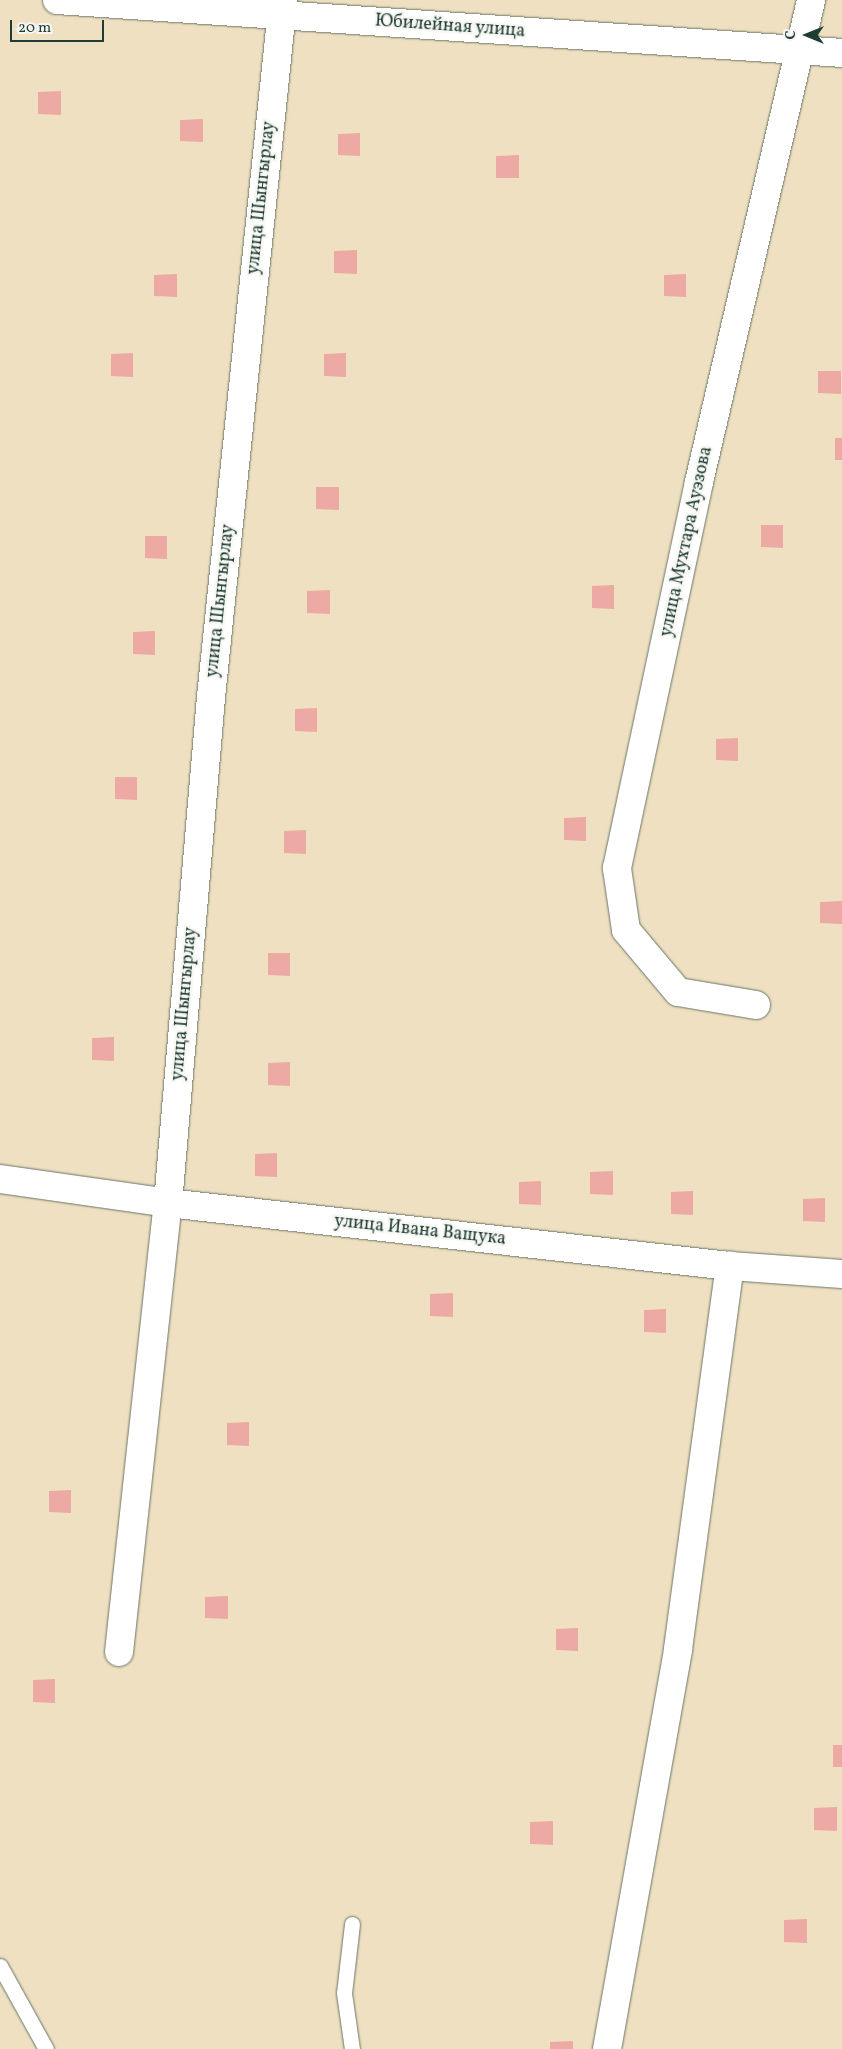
<!DOCTYPE html>
<meta charset="utf-8">
<style>
body{margin:0}
#map{position:relative;width:842px;height:2049px;overflow:hidden;background:#f0e0c2;font-family:Vollkorn,serif}
div>[style]{position:absolute}
[style*='--x']{left:calc(var(--x)*1px);top:calc(var(--y)*1px);width:calc(var(--w)*1px);rotate:calc(var(--a)*1deg)}
.building>*{inset:0;background:#eda9a4}
.roads{filter:drop-shadow(0 0 1px #687666) drop-shadow(0 0 1px #687666)}
.service>*{height:15px;margin:-7.5px;padding:0 7.5px;transform-origin:7.5px;border-radius:7.5px;background:#fff}
.minor>*{height:28px;margin:-14px;padding:0 14px;transform-origin:14px;border-radius:14px;background:#fff}
span{translate:-50% -50%;white-space:nowrap;text-align:center;line-height:1.15;-webkit-text-stroke:4.5px #f6f6f2;paint-order:stroke}
.street-label{font-size:18px;color:#1f3d34}
.north{position:absolute;left:782px;top:10px;width:50px;height:50px;-webkit-text-stroke:4px #f6f6f2;paint-order:stroke;rotate:270deg;font-size:14px;font-weight:700;line-height:20px;text-align:center;color:#1f3d34}
.north::after{content:'';display:block;margin:auto;width:18px;height:22px;background:#1f3d34;clip-path:polygon(50% 0,100% 100%,50% 72%,0 100%)}
.scale{position:absolute;left:10px;top:20px;width:94px;height:22px;box-sizing:border-box;border:2px solid #1f3d34;border-top:0;padding-left:6px;font-size:15px;line-height:18px;white-space:nowrap;color:#1f3d34;-webkit-text-stroke:4px #f6f6f2;paint-order:stroke}
</style>
<div id="map">
<div class="building">
<div style="clip-path:polygon(61px 91px,61px 115px,38px 114px,38px 92px)"></div>
<div style="clip-path:polygon(203px 119px,203px 142px,180px 141px,180px 120px)"></div>
<div style="clip-path:polygon(360px 133px,360px 156px,338px 155px,338px 134px)"></div>
<div style="clip-path:polygon(519px 155px,519px 178px,496px 178px,496px 156px)"></div>
<div style="clip-path:polygon(357px 250px,357px 274px,334px 273px,334px 251px)"></div>
<div style="clip-path:polygon(177px 274px,177px 297px,154px 296px,154px 275px)"></div>
<div style="clip-path:polygon(686px 274px,686px 297px,664px 296px,664px 275px)"></div>
<div style="clip-path:polygon(133px 353px,133px 377px,111px 376px,111px 354px)"></div>
<div style="clip-path:polygon(346px 353px,346px 377px,324px 376px,324px 354px)"></div>
<div style="clip-path:polygon(818px 371px,841px 371px,841px 394px,818px 393px)"></div>
<div style="clip-path:polygon(835px 438px,842px 438px,842px 460px,835px 460px)"></div>
<div style="clip-path:polygon(316px 487px,339px 487px,339px 510px,316px 509px)"></div>
<div style="clip-path:polygon(761px 525px,783px 525px,783px 548px,761px 547px)"></div>
<div style="clip-path:polygon(145px 536px,167px 536px,167px 559px,145px 558px)"></div>
<div style="clip-path:polygon(614px 585px,614px 609px,592px 608px,592px 586px)"></div>
<div style="clip-path:polygon(330px 590px,330px 614px,307px 613px,307px 591px)"></div>
<div style="clip-path:polygon(155px 631px,155px 655px,133px 654px,133px 632px)"></div>
<div style="clip-path:polygon(317px 708px,317px 732px,295px 731px,295px 709px)"></div>
<div style="clip-path:polygon(738px 738px,738px 761px,716px 760px,716px 739px)"></div>
<div style="clip-path:polygon(115px 777px,137px 777px,137px 800px,115px 799px)"></div>
<div style="clip-path:polygon(586px 817px,586px 841px,564px 840px,564px 818px)"></div>
<div style="clip-path:polygon(306px 830px,306px 854px,284px 853px,284px 831px)"></div>
<div style="clip-path:polygon(842px 901px,842px 924px,820px 923px,820px 902px)"></div>
<div style="clip-path:polygon(268px 953px,290px 953px,290px 976px,268px 975px)"></div>
<div style="clip-path:polygon(114px 1037px,114px 1061px,92px 1060px,92px 1038px)"></div>
<div style="clip-path:polygon(290px 1062px,290px 1086px,268px 1085px,268px 1063px)"></div>
<div style="clip-path:polygon(277px 1153px,277px 1177px,255px 1176px,255px 1154px)"></div>
<div style="clip-path:polygon(613px 1171px,613px 1195px,590px 1194px,590px 1172px)"></div>
<div style="clip-path:polygon(541px 1181px,541px 1205px,519px 1204px,519px 1182px)"></div>
<div style="clip-path:polygon(693px 1191px,693px 1215px,671px 1214px,671px 1192px)"></div>
<div style="clip-path:polygon(825px 1198px,825px 1222px,803px 1221px,803px 1199px)"></div>
<div style="clip-path:polygon(453px 1293px,453px 1317px,430px 1316px,430px 1294px)"></div>
<div style="clip-path:polygon(666px 1309px,666px 1333px,644px 1332px,644px 1310px)"></div>
<div style="clip-path:polygon(249px 1422px,249px 1446px,227px 1445px,227px 1423px)"></div>
<div style="clip-path:polygon(71px 1490px,71px 1513px,49px 1512px,49px 1491px)"></div>
<div style="clip-path:polygon(228px 1596px,228px 1619px,205px 1618px,205px 1597px)"></div>
<div style="clip-path:polygon(578px 1628px,578px 1651px,556px 1650px,556px 1629px)"></div>
<div style="clip-path:polygon(55px 1679px,55px 1703px,33px 1702px,33px 1680px)"></div>
<div style="clip-path:polygon(833px 1745px,842px 1745px,842px 1767px,833px 1767px)"></div>
<div style="clip-path:polygon(837px 1807px,837px 1831px,814px 1830px,814px 1808px)"></div>
<div style="clip-path:polygon(553px 1821px,553px 1845px,530px 1844px,530px 1822px)"></div>
<div style="clip-path:polygon(807px 1919px,807px 1943px,784px 1942px,784px 1920px)"></div>
<div style="clip-path:polygon(573px 2041px,573px 2049px,550px 2049px,550px 2042px)"></div>
</div>
<div class="roads">
<div class="service">
<div style="--x:352;--y:1924;--w:69;--a:96.6"></div>
<div style="--x:344;--y:1993;--w:57;--a:81.9"></div>
<div style="--x:0;--y:1966;--w:95;--a:61"></div>
</div>
<div class="minor">
<div style="--x:57;--y:0;--w:787;--a:3.86"></div>
<div style="--x:756;--y:1005;--w:79;--a:-170.5"></div>
<div style="--x:678;--y:992;--w:81;--a:-130"></div>
<div style="--x:626;--y:930;--w:63;--a:-98.3"></div>
<div style="--x:617;--y:868;--w:395;--a:-78"></div>
<div style="--x:699;--y:482;--w:495;--a:-76.9"></div>
<div style="--x:0;--y:1179;--w:170;--a:8.1"></div>
<div style="--x:168;--y:1203;--w:566;--a:6.4"></div>
<div style="--x:730;--y:1266;--w:112;--a:4.1"></div>
<div style="--x:119;--y:1652;--w:452;--a:-83.8"></div>
<div style="--x:168;--y:1203;--w:508;--a:-85.14"></div>
<div style="--x:211;--y:697;--w:701;--a:-84.1"></div>
<div style="--x:607;--y:2049;--w:406;--a:-79.9"></div>
<div style="--x:678;--y:1649;--w:387;--a:-82.3"></div>
</div>
</div>
<div class="street-label">
<span style="left:450px;top:27px;rotate:4deg">Юбилейная улица</span>
<span style="left:262px;top:198px;rotate:-84deg">улица Шынгырлау</span>
<span style="left:687px;top:542px;rotate:-78deg">улица Мухтара Ауэзова</span>
<span style="left:221px;top:601px;rotate:-84deg">улица Шынгырлау</span>
<span style="left:185px;top:1004px;rotate:-85deg">улица Шынгырлау</span>
<span style="left:420px;top:1231px;rotate:6deg">улица Ивана Ващука</span>
</div>
<div class="north">С</div>
<div class="scale">20 m</div>
</div>
